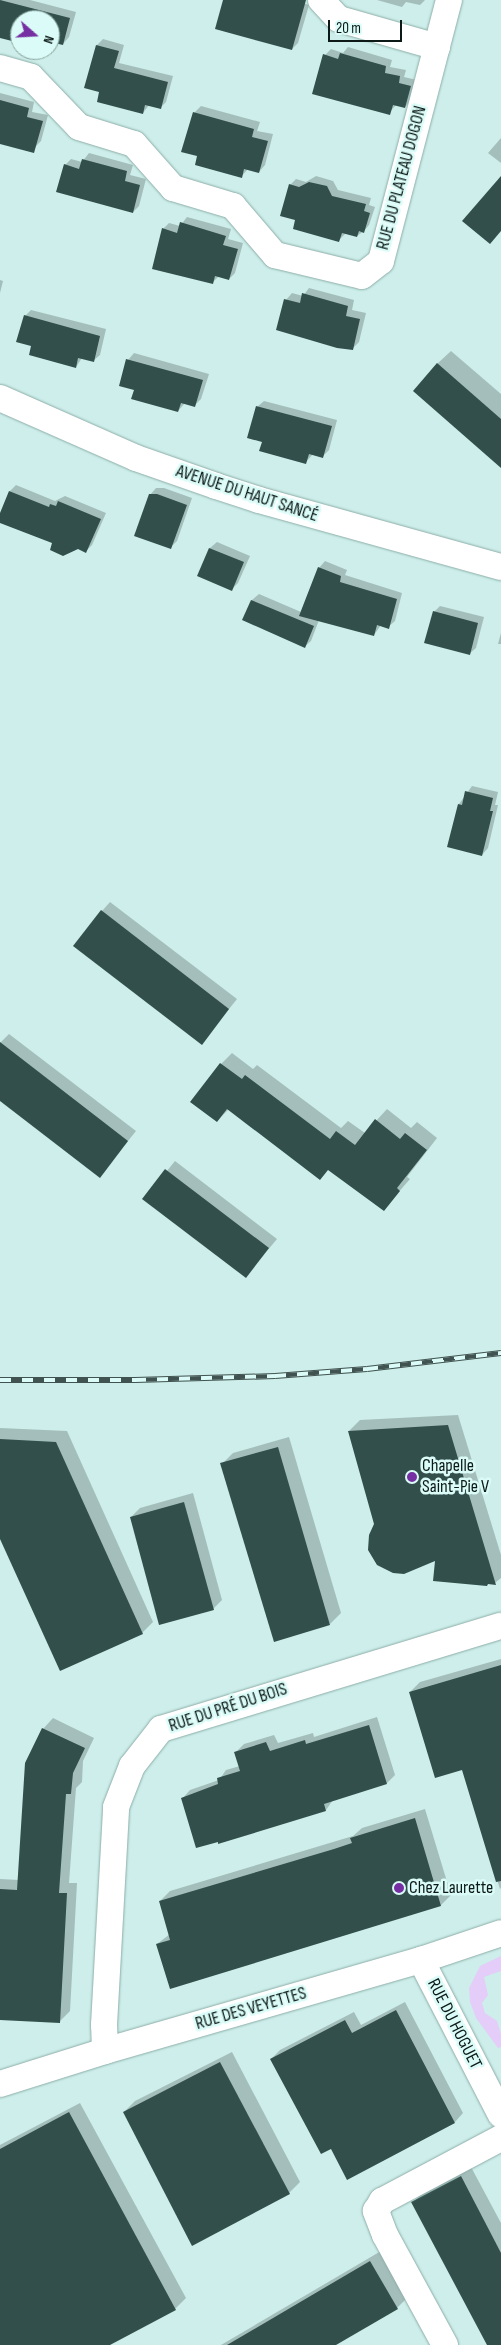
<!DOCTYPE html>
<meta charset="utf-8">
<style>
body{margin:0}
#map{position:relative;width:501px;height:2345px;overflow:hidden;background:#cdeeea;font-family:"Sofia Sans Condensed",sans-serif}
div>[style]{position:absolute}
[style*='--x']{left:calc(var(--x)*1px);top:calc(var(--y)*1px);width:calc(var(--w)*1px);rotate:calc(var(--a)*1deg)}
.green>*{inset:0;background:#e4cdf8}
.shadow>*{inset:0;background:#0003}
.building>*{inset:0;background:#324f4c}
.roads{filter:drop-shadow(0 0 1px #8dada8) drop-shadow(0 0 1px #8dada8)}
.minor>*{height:26px;margin:-13px;padding:0 13px;transform-origin:13px;border-radius:13px;background:#fff}
.rail>*{height:5.5px;margin-top:-2.75px;transform-origin:0;background:repeating-linear-gradient(90deg,#dafbf7 0 11px,#415350 0 22px);box-sizing:border-box;border-block:1px solid #415350}
.dots>*{width:14px;height:14px;translate:-50% -50%;box-sizing:border-box;border:2px solid #dafbf7;border-radius:50%}
span{translate:-50% -50%;white-space:nowrap;text-align:center;line-height:1.15;-webkit-text-stroke:5px #dafbf7;paint-order:stroke}
.street-label{font-size:18px;color:#0c1917}
.poi-label{font-size:18px;color:#0c1917}
.left{translate:0 -50%;text-align:left}
.north{position:absolute;left:10px;top:10px;width:50px;height:50px;box-sizing:border-box;background:#dafbf7;border:1px solid #88a19d;border-radius:50%;rotate:109deg;font-size:14px;font-weight:700;line-height:20px;text-align:center;color:#0c1917}
.north::after{content:'';display:block;margin:auto;width:18px;height:22px;background:#762fa2;clip-path:polygon(50% 0,100% 100%,50% 72%,0 100%)}
.scale{position:absolute;left:328px;top:20px;width:74px;height:22px;box-sizing:border-box;border:2px solid #0c1917;border-top:0;padding-left:6px;font-size:15px;line-height:18px;white-space:nowrap;color:#0c1917;-webkit-text-stroke:4px #dafbf7;paint-order:stroke}
</style>
<div id="map">
<div class="green">
<div style="clip-path:polygon(501px 1956px,501px 1971px,484px 1977px,488px 1995px,482px 2003px,485px 2013px,497px 2021px,501px 2034px,501px 2047px,498px 2048px,476px 2018px,470px 2002px,469px 1988px,480px 1966px)"></div>
</div>
<div class="shadow">
<div style="clip-path:polygon(0 0,30px 0,76px 12px,69px 37px,63px 44px,52px 41px,50px 44px,50px 20px,20px 20px,20px 42px,0 37px)"></div>
<div style="clip-path:polygon(224px 0,294px 0,309px 5px,298px 43px,292px 49px)"></div>
<div style="clip-path:polygon(377px 0,425px 0,420px 5px,406px 2px,402px 7px)"></div>
<div style="clip-path:polygon(103px 39px,124px 45px,119px 63px,173px 76px,166px 102px,160px 108px,149px 105px,143px 113px,101px 91px,97px 45px)"></div>
<div style="clip-path:polygon(348px 47px,392px 60px,390px 67px,406px 70px,404px 77px,417px 80px,411px 101px,405px 107px,396px 105px,389px 113px,325px 55px,331px 49px,343px 53px)"></div>
<div style="clip-path:polygon(0 93px,34px 102px,32px 112px,48px 115px,41px 141px,35px 147px,0 137px)"></div>
<div style="clip-path:polygon(201px 106px,260px 122px,257px 131px,273px 134px,265px 165px,259px 172px,248px 169px,241px 177px,199px 155px,195px 112px)"></div>
<div style="clip-path:polygon(501px 138px,501px 163px,488px 153px)"></div>
<div style="clip-path:polygon(89px 153px,133px 165px,130px 175px,146px 179px,139px 206px,133px 212px,65px 165px,71px 159px,82px 162px)"></div>
<div style="clip-path:polygon(316px 176px,333px 181px,338px 190px,371px 198px,369px 205px,375px 207px,369px 225px,364px 231px,357px 236px,346px 233px,339px 240px,297px 219px,290px 185px,296px 179px,306px 182px)"></div>
<div style="clip-path:polygon(187px 217px,231px 229px,228px 239px,243px 243px,235px 273px,229px 279px,219px 276px,212px 283px,163px 229px,169px 223px,180px 226px)"></div>
<div style="clip-path:polygon(0 280px,3px 281px,0 293px)"></div>
<div style="clip-path:polygon(309px 288px,354px 300px,352px 310px,366px 313px,359px 342px,352px 349px,286px 300px,292px 293px,303px 296px)"></div>
<div style="clip-path:polygon(31px 310px,106px 329px,100px 355px,93px 361px,82px 358px,76px 367px,33px 345px,25px 316px)"></div>
<div style="clip-path:polygon(451px 351px,501px 394px,501px 466px,437px 364px)"></div>
<div style="clip-path:polygon(134px 353px,209px 374px,201px 399px,195px 405px,185px 403px,178px 411px,135px 389px,128px 360px)"></div>
<div style="clip-path:polygon(264px 401px,337px 420px,329px 450px,323px 456px,313px 454px,306px 462px,264px 441px,257px 407px)"></div>
<div style="clip-path:polygon(16px 485px,55px 501px,65px 496px,106px 513px,92px 545px,86px 551px,54px 542px,0 522px,0 516px,10px 491px)"></div>
<div style="clip-path:polygon(156px 488px,164px 488px,192px 498px,177px 541px,171px 547px,150px 495px)"></div>
<div style="clip-path:polygon(217px 542px,250px 556px,238px 583px,232px 589px,198px 576px,210px 548px)"></div>
<div style="clip-path:polygon(325px 561px,347px 570px,345px 575px,402px 593px,395px 621px,388px 627px,381px 625px,374px 635px,319px 620px,311px 641px,304px 647px,244px 620px,252px 600px,259px 594px,301px 612px,319px 568px)"></div>
<div style="clip-path:polygon(440px 606px,484px 617px,476px 648px,469px 654px,434px 612px)"></div>
<div style="clip-path:polygon(501px 633px,501px 644px,498px 644px)"></div>
<div style="clip-path:polygon(472px 786px,498px 792px,495px 805px,498px 805px,488px 848px,482px 855px,459px 804px)"></div>
<div style="clip-path:polygon(110px 902px,237px 999px,202px 1043px,102px 911px)"></div>
<div style="clip-path:polygon(9px 1034px,136px 1131px,100px 1176px,0 1099px,0 1043px)"></div>
<div style="clip-path:polygon(232px 1053px,253px 1069px,257px 1065px,341px 1128px,348px 1121px,365px 1133px,387px 1109px,411px 1128px,417px 1122px,437px 1138px,407px 1177px,410px 1179px,383px 1210px,329px 1169px,229px 1109px,217px 1121px,221px 1064px)"></div>
<div style="clip-path:polygon(175px 1161px,277px 1239px,246px 1276px,144px 1199px)"></div>
<div style="clip-path:polygon(458px 1415px,501px 1555px,501px 1578px,495px 1583px,436px 1560px,376px 1524px,349px 1431px,360px 1420px)"></div>
<div style="clip-path:polygon(0 1428px,67px 1431px,153px 1622px,142px 1633px,0 1536px)"></div>
<div style="clip-path:polygon(289px 1437px,341px 1613px,330px 1624px,222px 1464px,233px 1453px)"></div>
<div style="clip-path:polygon(193px 1493px,222px 1600px,213px 1609px,131px 1517px,140px 1508px)"></div>
<div style="clip-path:polygon(501px 1659px,501px 1888px,500px 1889px,462px 1768px,410px 1692px,420px 1682px)"></div>
<div style="clip-path:polygon(377px 1717px,395px 1775px,387px 1783px,333px 1800px,326px 1810px,182px 1799px,190px 1790px,219px 1780px,226px 1770px,240px 1766px,236px 1752px,244px 1744px,274px 1735px,278px 1743px,313px 1733px,314px 1737px)"></div>
<div style="clip-path:polygon(53px 1718px,94px 1738px,83px 1761px,82px 1782px,76px 1788px,69px 1883px,77px 1883px,70px 2011px,59px 2022px,0 2019px,0 1879px,19px 1880px,43px 1729px)"></div>
<div style="clip-path:polygon(425px 1809px,451px 1895px,441px 1905px,171px 1987px,157px 1944px,170px 1934px,160px 1901px,170px 1891px,353px 1836px,362px 1828px)"></div>
<div style="clip-path:polygon(405px 2002px,463px 2113px,455px 2122px,332px 2147px,271px 2059px,280px 2050px,354px 2012px,361px 2025px)"></div>
<div style="clip-path:polygon(232px 2052px,300px 2182px,289px 2193px,124px 2112px,135px 2101px)"></div>
<div style="clip-path:polygon(80px 2103px,186px 2298px,175px 2309px,107px 2345px,0 2345px,0 2145px)"></div>
<div style="clip-path:polygon(471px 2167px,501px 2223px,501px 2345px,489px 2345px,413px 2203px,423px 2192px)"></div>
<div style="clip-path:polygon(381px 2251px,408px 2297px,397px 2308px,334px 2345px,221px 2345px)"></div>
</div>
<div class="building">
<div style="clip-path:polygon(0 0,70px 18px,63px 45px,50px 42px,50px 20px,20px 20px,20px 43px,0 38px)"></div>
<div style="clip-path:polygon(223px 0,306px 0,292px 50px,215px 29px)"></div>
<div style="clip-path:polygon(96px 45px,119px 51px,114px 68px,168px 82px,161px 109px,145px 105px,143px 114px,97px 102px,99px 92px,84px 88px)"></div>
<div style="clip-path:polygon(340px 53px,386px 66px,385px 73px,400px 76px,399px 83px,411px 86px,405px 108px,393px 105px,390px 115px,312px 94px,323px 54px,338px 59px)"></div>
<div style="clip-path:polygon(0 100px,29px 108px,27px 117px,43px 121px,34px 153px,0 144px)"></div>
<div style="clip-path:polygon(193px 112px,254px 129px,252px 137px,268px 141px,259px 173px,244px 169px,242px 178px,195px 165px,197px 156px,181px 152px)"></div>
<div style="clip-path:polygon(82px 159px,127px 171px,125px 181px,140px 185px,133px 213px,56px 192px,64px 164px,79px 169px)"></div>
<div style="clip-path:polygon(501px 176px,501px 231px,490px 244px,462px 221px)"></div>
<div style="clip-path:polygon(309px 182px,327px 186px,332px 196px,366px 204px,364px 211px,370px 213px,364px 233px,359px 231px,357px 237px,342px 233px,339px 242px,293px 229px,295px 220px,280px 216px,289px 184px,299px 187px)"></div>
<div style="clip-path:polygon(180px 222px,226px 236px,223px 245px,238px 249px,229px 280px,215px 276px,213px 284px,152px 269px,162px 228px,177px 233px)"></div>
<div style="clip-path:polygon(302px 293px,348px 306px,346px 316px,360px 319px,353px 350px,337px 348px,276px 330px,284px 299px,300px 303px)"></div>
<div style="clip-path:polygon(24px 315px,100px 336px,94px 362px,78px 358px,76px 368px,29px 355px,31px 346px,16px 342px)"></div>
<div style="clip-path:polygon(126px 359px,203px 380px,195px 407px,181px 403px,178px 412px,131px 399px,134px 390px,119px 386px)"></div>
<div style="clip-path:polygon(437px 363px,501px 419px,501px 468px,413px 391px)"></div>
<div style="clip-path:polygon(256px 406px,332px 426px,323px 458px,309px 454px,306px 464px,259px 451px,262px 442px,247px 438px)"></div>
<div style="clip-path:polygon(9px 491px,49px 507px,50px 504px,56px 506px,58px 501px,101px 519px,86px 553px,78px 549px,63px 556px,50px 550px,52px 543px,0 523px,0 513px)"></div>
<div style="clip-path:polygon(149px 494px,157px 494px,187px 505px,171px 549px,134px 536px)"></div>
<div style="clip-path:polygon(209px 548px,244px 562px,232px 591px,197px 576px)"></div>
<div style="clip-path:polygon(318px 567px,341px 576px,340px 582px,397px 599px,389px 629px,377px 625px,374px 636px,299px 616px)"></div>
<div style="clip-path:polygon(251px 600px,314px 626px,305px 648px,242px 620px)"></div>
<div style="clip-path:polygon(433px 611px,478px 623px,470px 655px,424px 643px)"></div>
<div style="clip-path:polygon(465px 791px,493px 798px,490px 811px,493px 811px,482px 856px,447px 847px,458px 804px,462px 805px)"></div>
<div style="clip-path:polygon(101px 910px,229px 1009px,202px 1045px,73px 946px)"></div>
<div style="clip-path:polygon(0 1042px,128px 1141px,100px 1178px,0 1101px)"></div>
<div style="clip-path:polygon(220px 1063px,242px 1079px,245px 1075px,330px 1139px,336px 1131px,355px 1145px,375px 1119px,400px 1139px,405px 1133px,427px 1150px,397px 1188px,400px 1191px,384px 1211px,328px 1170px,320px 1180px,227px 1109px,217px 1122px,190px 1102px)"></div>
<div style="clip-path:polygon(165px 1169px,269px 1248px,246px 1278px,142px 1199px)"></div>
<div style="clip-path:polygon(448px 1425px,496px 1585px,488px 1584px,487px 1586px,433px 1581px,435px 1561px,404px 1574px,393px 1573px,377px 1565px,368px 1550px,369px 1535px,374px 1524px,348px 1431px)"></div>
<div style="clip-path:polygon(0 1439px,56px 1442px,143px 1634px,60px 1671px,0 1539px)"></div>
<div style="clip-path:polygon(278px 1447px,330px 1625px,274px 1642px,220px 1463px)"></div>
<div style="clip-path:polygon(184px 1502px,214px 1610px,159px 1625px,130px 1517px)"></div>
<div style="clip-path:polygon(501px 1665px,501px 1881px,496px 1882px,462px 1770px,435px 1778px,409px 1692px)"></div>
<div style="clip-path:polygon(369px 1725px,387px 1784px,324px 1804px,326px 1811px,218px 1844px,218px 1842px,196px 1848px,181px 1798px,218px 1784px,217px 1778px,240px 1771px,234px 1752px,266px 1742px,270px 1751px,305px 1740px,306px 1744px)"></div>
<div style="clip-path:polygon(42px 1728px,85px 1748px,73px 1773px,71px 1794px,66px 1794px,59px 1893px,67px 1893px,60px 2023px,0 2020px,0 1889px,17px 1890px,25px 1763px)"></div>
<div style="clip-path:polygon(415px 1818px,441px 1906px,170px 1989px,156px 1944px,170px 1940px,159px 1901px,334px 1849px,352px 1843px,350px 1838px)"></div>
<div style="clip-path:polygon(396px 2010px,455px 2123px,347px 2180px,331px 2149px,321px 2154px,270px 2059px,345px 2020px,352px 2033px)"></div>
<div style="clip-path:polygon(220px 2062px,290px 2194px,192px 2246px,123px 2112px)"></div>
<div style="clip-path:polygon(69px 2112px,176px 2310px,110px 2345px,0 2345px,0 2149px)"></div>
<div style="clip-path:polygon(461px 2176px,501px 2253px,501px 2345px,487px 2345px,411px 2202px)"></div>
<div style="clip-path:polygon(370px 2261px,398px 2309px,336px 2345px,227px 2345px)"></div>
</div>
<div class="roads">
<div class="minor">
<div style="--x:321;--y:0;--w:26;--a:47"></div>
<div style="--x:339;--y:19;--w:102;--a:15.9"></div>
<div style="--x:0;--y:68;--w:32;--a:16"></div>
<div style="--x:31;--y:77;--w:69;--a:46.2"></div>
<div style="--x:79;--y:127;--w:58;--a:17.2"></div>
<div style="--x:134;--y:144;--w:59;--a:48.4"></div>
<div style="--x:173;--y:188;--w:63;--a:16.7"></div>
<div style="--x:233;--y:206;--w:65;--a:49.4"></div>
<div style="--x:275;--y:255;--w:89;--a:13.6"></div>
<div style="--x:362;--y:276;--w:24;--a:-38"></div>
<div style="--x:381;--y:261;--w:270;--a:-75.4"></div>
<div style="--x:0;--y:398;--w:149;--a:23.8"></div>
<div style="--x:136;--y:458;--w:85;--a:19.3"></div>
<div style="--x:216;--y:486;--w:45;--a:18"></div>
<div style="--x:259;--y:500;--w:251;--a:15.5"></div>
<div style="--x:421;--y:1960;--w:174;--a:62.7"></div>
<div style="--x:105;--y:2051;--w:26;--a:-92"></div>
<div style="--x:104;--y:2025;--w:218;--a:-86.8"></div>
<div style="--x:116;--y:1807;--w:44;--a:-68.7"></div>
<div style="--x:132;--y:1766;--w:47;--a:-51.9"></div>
<div style="--x:161;--y:1729;--w:355;--a:-16.9"></div>
<div style="--x:0;--y:2084;--w:110;--a:-17.4"></div>
<div style="--x:105;--y:2051;--w:329;--a:-16.1"></div>
<div style="--x:421;--y:1960;--w:84;--a:-18.6"></div>
<div style="--x:445;--y:2345;--w:125;--a:-118.6"></div>
<div style="--x:385;--y:2235;--w:26;--a:-111"></div>
<div style="--x:376;--y:2211;--w:12;--a:-59"></div>
<div style="--x:382;--y:2201;--w:135;--a:-27.9"></div>
</div>
</div>
<div class="rail">
<div style="--x:0;--y:1380;--w:135;--a:0"></div>
<div style="--x:135;--y:1380;--w:140;--a:-1.6"></div>
<div style="--x:275;--y:1376;--w:92;--a:-4.4"></div>
<div style="--x:367;--y:1369;--w:135;--a:-6.8"></div>
</div>
<div class="dots">
<div style="left:412px;top:1477px;background:#762fa2"></div>
<div style="left:399px;top:1888px;background:#762fa2"></div>
</div>
<div class="street-label">
<span style="left:402px;top:178px;rotate:-75deg">RUE DU PLATEAU DOGON</span>
<span style="left:247px;top:494px;rotate:18deg">AVENUE DU HAUT SANCÉ</span>
<span style="left:228px;top:1708px;rotate:-18deg">RUE DU PRÉ DU BOIS</span>
<span style="left:251px;top:2009px;rotate:-16deg">RUE DES VEYETTES</span>
<span style="left:454px;top:2024px;rotate:63deg">RUE DU HOGUET</span>
</div>
<div class="poi-label">
<span class="left" style="left:422px;top:1477px">Chapelle<br>Saint-Pie V</span>
<span class="left" style="left:409px;top:1888px">Chez Laurette</span>
</div>
<div class="north">N</div>
<div class="scale">20 m</div>
</div>
